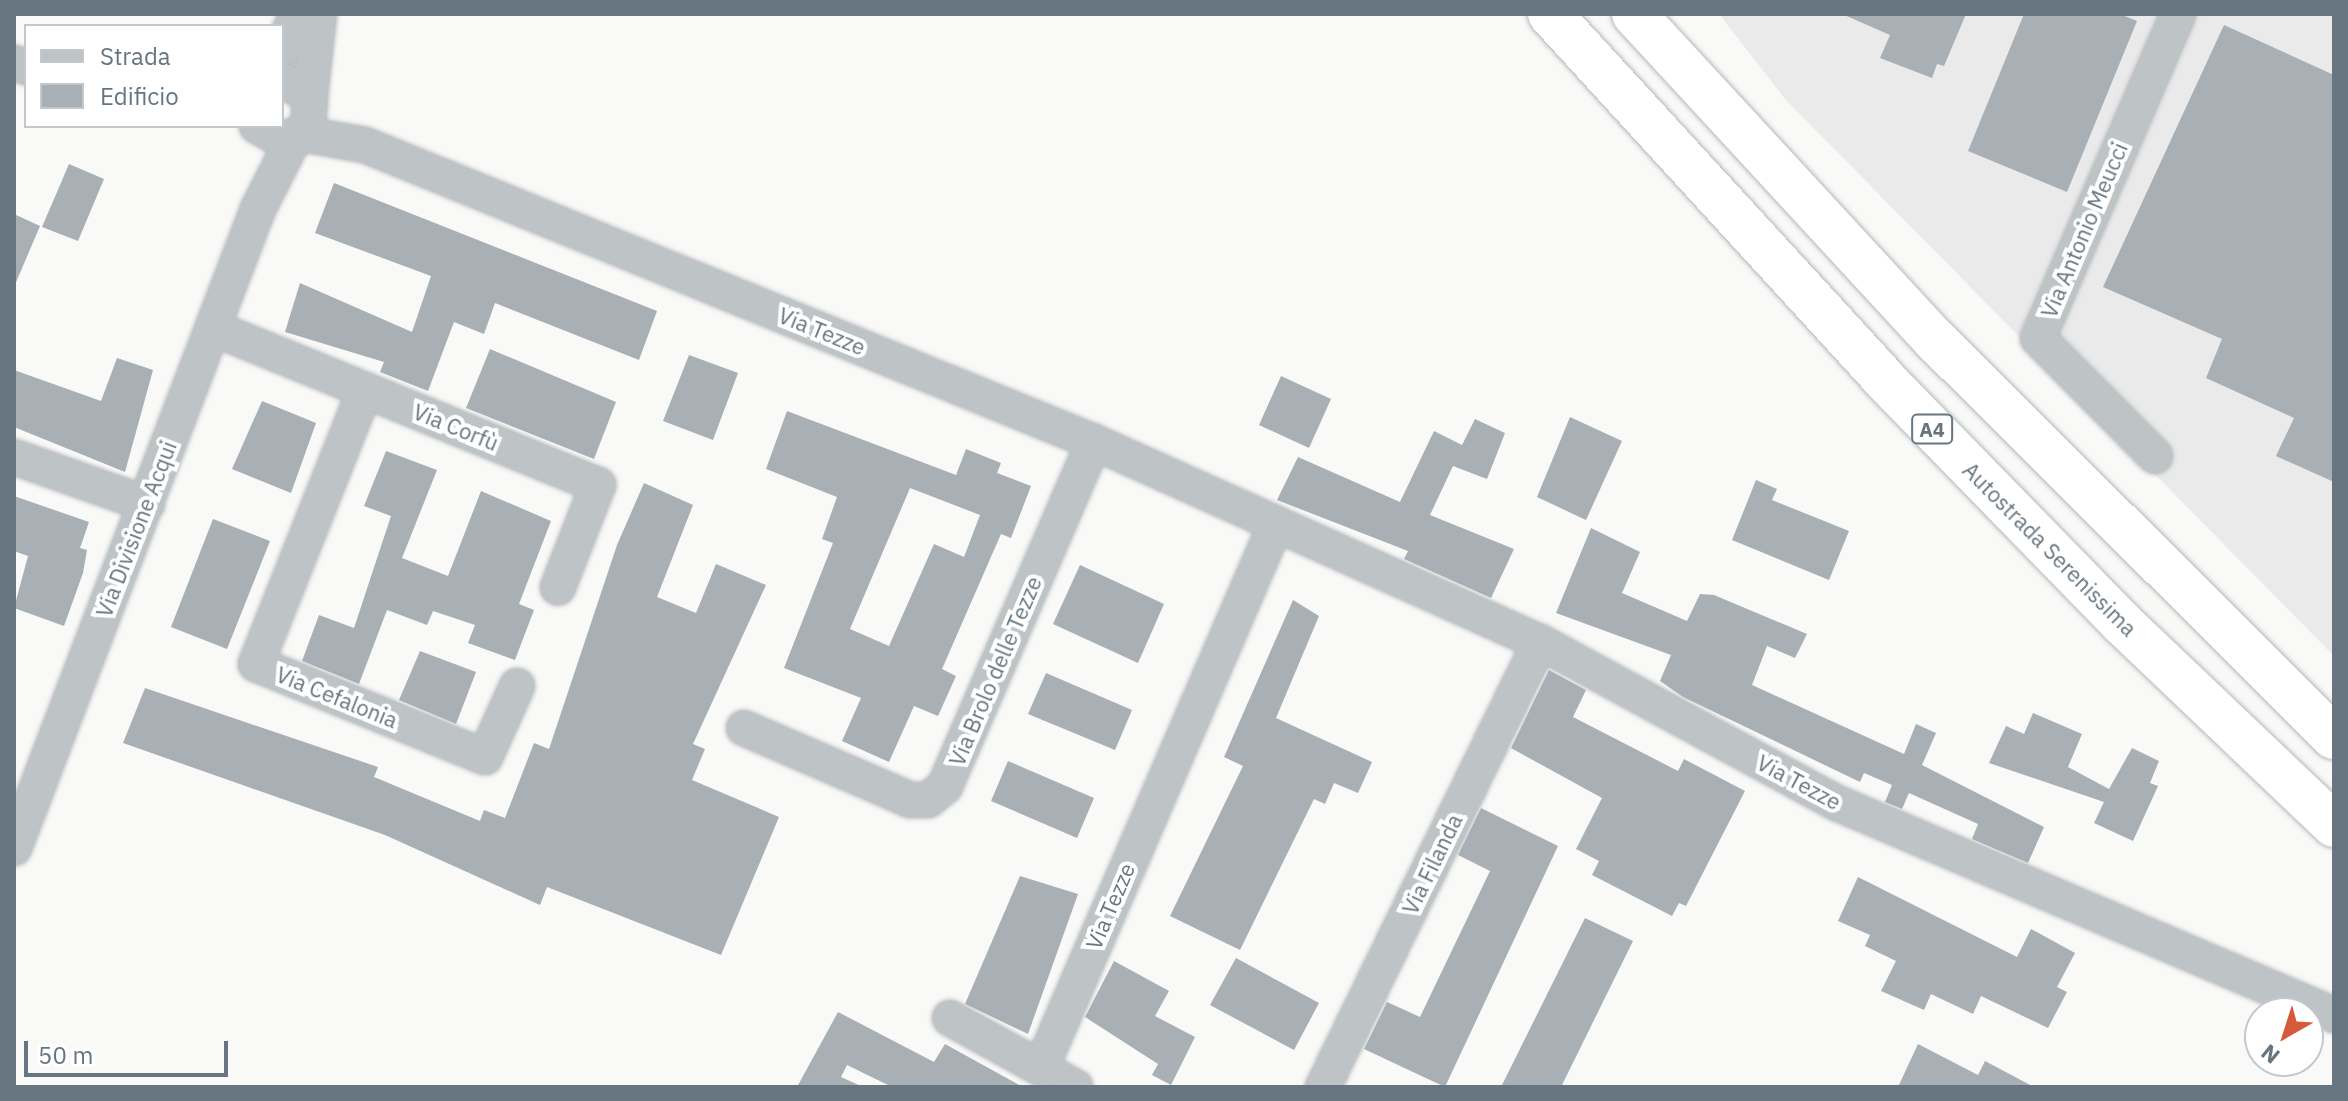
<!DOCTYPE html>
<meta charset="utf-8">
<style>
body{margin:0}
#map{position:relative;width:2348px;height:1101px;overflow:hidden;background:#f9f9f7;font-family:"IBM Plex Sans",sans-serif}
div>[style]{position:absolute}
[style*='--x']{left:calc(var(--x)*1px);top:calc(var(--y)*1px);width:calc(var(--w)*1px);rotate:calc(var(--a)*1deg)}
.built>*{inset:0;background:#eaeaea}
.building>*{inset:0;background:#a8afb5}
.roads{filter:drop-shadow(0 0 2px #b4b8bb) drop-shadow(0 0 2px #b4b8bb)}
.minor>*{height:34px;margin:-17px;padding:0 17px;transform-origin:17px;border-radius:17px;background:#bec3c6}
.highway>*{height:44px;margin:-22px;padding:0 22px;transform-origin:22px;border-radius:22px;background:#fff}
span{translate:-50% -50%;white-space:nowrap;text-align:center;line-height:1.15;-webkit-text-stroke:8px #fff;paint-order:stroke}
.shield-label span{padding:2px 6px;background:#fff;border:2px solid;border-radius:6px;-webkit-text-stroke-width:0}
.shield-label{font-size:20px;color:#66757f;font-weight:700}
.street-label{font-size:22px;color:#66757f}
.frame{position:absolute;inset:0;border:16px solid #66757f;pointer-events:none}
.legend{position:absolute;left:24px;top:24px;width:260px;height:104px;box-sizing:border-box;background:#fff;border:2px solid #c2c8cc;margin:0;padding:10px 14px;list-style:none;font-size:24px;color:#66757f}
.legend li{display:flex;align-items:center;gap:16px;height:40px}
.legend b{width:40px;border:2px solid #c2c8cc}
.north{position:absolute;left:2244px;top:997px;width:80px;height:80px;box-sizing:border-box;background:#fff;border:2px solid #c2c8cc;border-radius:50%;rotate:219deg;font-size:22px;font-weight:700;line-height:32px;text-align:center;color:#66757f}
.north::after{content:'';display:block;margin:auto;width:28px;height:36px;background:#d65939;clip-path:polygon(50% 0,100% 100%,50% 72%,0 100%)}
.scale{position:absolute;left:24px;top:1041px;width:204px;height:36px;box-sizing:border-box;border:4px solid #66757f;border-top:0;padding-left:10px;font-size:24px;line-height:28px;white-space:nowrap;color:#66757f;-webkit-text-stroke:6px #fff;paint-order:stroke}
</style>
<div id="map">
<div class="built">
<div style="clip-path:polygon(1719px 14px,2334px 14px,2334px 656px,1785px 99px)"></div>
</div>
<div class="building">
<div style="clip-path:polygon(1842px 14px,1966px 14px,1944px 66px,1937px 64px,1932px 78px,1880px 58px,1890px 35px)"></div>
<div style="clip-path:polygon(2024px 14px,2120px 14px,2137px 21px,2067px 192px,1968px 151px)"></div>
<div style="clip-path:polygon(2224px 25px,2334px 75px,2334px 482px,2276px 456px,2294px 418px,2206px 378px,2222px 339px,2103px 287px)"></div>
<div style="clip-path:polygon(69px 164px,104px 179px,78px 241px,42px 227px)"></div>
<div style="clip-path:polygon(334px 183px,657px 311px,639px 360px,495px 303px,484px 334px,454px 322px,428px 391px,380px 372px,384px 362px,285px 332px,300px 283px,412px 332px,431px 276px,315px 233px)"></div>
<div style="clip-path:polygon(14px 214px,40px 226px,14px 287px)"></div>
<div style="clip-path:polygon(490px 349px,616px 402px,594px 459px,466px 408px)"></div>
<div style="clip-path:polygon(689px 355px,738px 373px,713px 440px,663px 421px)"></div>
<div style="clip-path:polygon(117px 358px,153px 370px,125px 472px,14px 427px,14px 370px,101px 401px)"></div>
<div style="clip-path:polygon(1281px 376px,1331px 399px,1309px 448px,1259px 425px)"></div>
<div style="clip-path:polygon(262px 401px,316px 423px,291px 493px,232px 469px)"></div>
<div style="clip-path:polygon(evenodd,787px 411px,956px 475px,966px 449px,1001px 463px,997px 473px,1031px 486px,1011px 538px,1001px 534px,942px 669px,956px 676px,938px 716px,914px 706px,889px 762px,842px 741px,861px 698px,784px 668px,833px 543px,822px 539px,837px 497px,766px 469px,787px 411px,910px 488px,980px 515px,964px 557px,934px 544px,889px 646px,850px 629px,910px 488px)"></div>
<div style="clip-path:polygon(1570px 417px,1622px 441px,1586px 520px,1537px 497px)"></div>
<div style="clip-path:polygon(1475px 419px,1505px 433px,1487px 479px,1453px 466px,1430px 515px,1514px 549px,1491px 598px,1404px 559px,1408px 551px,1277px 500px,1298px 457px,1400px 502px,1434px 431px,1462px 445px)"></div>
<div style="clip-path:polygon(386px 451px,437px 470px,402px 558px,448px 576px,481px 491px,551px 521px,519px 604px,534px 610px,515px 660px,468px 643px,475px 625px,433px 611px,427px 625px,387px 610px,359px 684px,302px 661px,319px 615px,354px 628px,391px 516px,364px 506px)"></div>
<div style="clip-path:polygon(1756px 480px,1777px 489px,1772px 500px,1849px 531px,1829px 580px,1732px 540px)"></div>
<div style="clip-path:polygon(644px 483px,693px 505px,657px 597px,696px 613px,716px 564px,766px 585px,693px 744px,705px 749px,692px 780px,779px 817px,721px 955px,547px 887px,540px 905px,385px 835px,123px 743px,145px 688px,378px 767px,374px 777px,480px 821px,484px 810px,505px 818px,534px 743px,549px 749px,617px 545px)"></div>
<div style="clip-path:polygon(14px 496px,89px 522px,80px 548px,87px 550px,83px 573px,64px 626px,14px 608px,28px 556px,14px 551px)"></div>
<div style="clip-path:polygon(213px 519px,270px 541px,227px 649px,171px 627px)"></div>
<div style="clip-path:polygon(1591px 528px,1640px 552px,1622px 593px,1687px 621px,1700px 594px,1714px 595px,1807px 634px,1795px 658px,1767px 646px,1752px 685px,1904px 754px,1916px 724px,1936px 733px,1922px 765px,2044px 827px,2028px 863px,1972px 839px,1978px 824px,1909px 793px,1902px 809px,1885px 802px,1892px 785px,1864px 773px,1860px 782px,1683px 697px,1660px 681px,1671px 655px,1556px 613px)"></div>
<div style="clip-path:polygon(1080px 565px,1164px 604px,1138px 663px,1053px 624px)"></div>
<div style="clip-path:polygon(1293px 600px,1319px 616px,1276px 718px,1372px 762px,1358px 793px,1334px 783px,1325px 804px,1314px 799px,1240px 950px,1170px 916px,1243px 766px,1224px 757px)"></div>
<div style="clip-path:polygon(420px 651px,476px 672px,456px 724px,399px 700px)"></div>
<div style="clip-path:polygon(1549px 670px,1586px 690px,1573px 717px,1678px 771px,1684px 759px,1745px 791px,1686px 906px,1679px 903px,1672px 916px,1592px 875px,1599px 861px,1576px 849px,1602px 798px,1511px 748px)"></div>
<div style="clip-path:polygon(1046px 673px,1132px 710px,1115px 750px,1028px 714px)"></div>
<div style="clip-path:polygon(2033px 713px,2082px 734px,2068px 767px,2109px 789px,2132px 748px,2159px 761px,2150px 783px,2158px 786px,2133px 841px,2094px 823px,2104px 802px,1989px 763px,2006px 726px,2024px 734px)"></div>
<div style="clip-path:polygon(1008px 761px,1094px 798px,1077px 838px,991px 801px)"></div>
<div style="clip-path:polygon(1481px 808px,1558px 846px,1445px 1087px,1364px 1049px,1387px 1002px,1420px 1017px,1490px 871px,1458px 855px)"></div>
<div style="clip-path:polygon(1020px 876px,1078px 894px,1028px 1034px,965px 1004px)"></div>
<div style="clip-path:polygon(1858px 877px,2017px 957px,2031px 929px,2075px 953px,2057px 987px,2067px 992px,2048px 1028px,1981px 996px,1973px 1014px,1931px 994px,1924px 1010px,1881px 991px,1896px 961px,1865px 946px,1870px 935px,1838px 921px)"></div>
<div style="clip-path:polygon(1585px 918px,1633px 941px,1561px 1087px,1501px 1087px)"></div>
<div style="clip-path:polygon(1236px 958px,1319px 1003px,1294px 1050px,1210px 1005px)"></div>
<div style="clip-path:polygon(1114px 961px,1169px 991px,1155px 1016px,1195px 1037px,1171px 1085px,1152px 1075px,1158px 1064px,1085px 1017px)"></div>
<div style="clip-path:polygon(838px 1012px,934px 1062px,945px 1044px,1023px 1087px,892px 1087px,847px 1065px,841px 1077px,863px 1087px,797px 1087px)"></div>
<div style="clip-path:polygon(1918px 1044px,1978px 1075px,1985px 1061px,2034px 1087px,1898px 1087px)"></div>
</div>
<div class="roads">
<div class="minor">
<div style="--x:282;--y:49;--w:38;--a:-67"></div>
<div style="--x:14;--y:63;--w:13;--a:18"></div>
<div style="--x:310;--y:96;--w:82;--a:-83.7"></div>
<div style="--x:257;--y:126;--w:31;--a:29"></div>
<div style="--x:284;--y:141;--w:27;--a:-28"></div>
<div style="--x:308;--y:128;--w:32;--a:-86"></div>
<div style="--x:310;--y:96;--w:32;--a:-150"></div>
<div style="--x:302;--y:134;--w:64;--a:9.9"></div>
<div style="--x:365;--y:145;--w:787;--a:22.17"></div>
<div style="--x:1094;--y:442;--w:489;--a:24.2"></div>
<div style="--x:1540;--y:642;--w:338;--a:28.5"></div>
<div style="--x:1837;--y:803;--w:540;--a:23.1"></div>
<div style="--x:213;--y:328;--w:416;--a:22.2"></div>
<div style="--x:598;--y:485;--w:110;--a:111.4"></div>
<div style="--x:365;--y:390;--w:295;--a:111.7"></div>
<div style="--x:256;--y:664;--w:247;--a:22.1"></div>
<div style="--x:485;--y:757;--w:78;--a:-65.7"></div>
<div style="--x:2155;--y:456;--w:166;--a:-134.8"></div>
<div style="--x:2038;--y:338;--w:353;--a:-66.6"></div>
<div style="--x:14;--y:457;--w:141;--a:19.5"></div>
<div style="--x:744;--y:728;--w:181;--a:23.4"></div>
<div style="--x:910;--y:800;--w:18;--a:0"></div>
<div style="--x:928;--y:800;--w:22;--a:-39"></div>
<div style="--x:945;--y:786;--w:375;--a:-66.6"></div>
<div style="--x:14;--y:848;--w:684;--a:-69.1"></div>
<div style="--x:258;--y:209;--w:80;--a:-63.1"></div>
<div style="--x:950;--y:1018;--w:143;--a:28.9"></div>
<div style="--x:1041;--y:1068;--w:593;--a:-66.64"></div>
<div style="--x:1323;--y:1087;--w:495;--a:-64"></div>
</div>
<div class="highway">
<div style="--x:1550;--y:14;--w:493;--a:47.5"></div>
<div style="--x:1883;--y:378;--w:342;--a:45.7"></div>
<div style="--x:2122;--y:623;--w:293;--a:43.6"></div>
<div style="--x:1634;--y:14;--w:444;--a:47.3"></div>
<div style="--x:1935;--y:340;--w:563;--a:44.86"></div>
</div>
</div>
<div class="shield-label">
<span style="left:1932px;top:429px">A4</span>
</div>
<div class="street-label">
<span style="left:2084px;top:230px;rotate:-67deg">Via Antonio Meucci</span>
<span style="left:822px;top:331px;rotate:22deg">Via Tezze</span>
<span style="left:456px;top:427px;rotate:22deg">Via Corfù</span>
<span style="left:136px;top:529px;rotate:-69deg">Via Divisione Acqui</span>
<span style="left:2050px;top:549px;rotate:45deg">Autostrada Serenissima</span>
<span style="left:995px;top:671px;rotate:-67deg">Via Brolo delle Tezze</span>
<span style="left:337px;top:697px;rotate:22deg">Via Cefalonia</span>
<span style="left:1799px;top:782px;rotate:28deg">Via Tezze</span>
<span style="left:1432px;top:864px;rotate:-64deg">Via Filanda</span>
<span style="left:1110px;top:906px;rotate:-67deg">Via Tezze</span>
</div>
<div class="frame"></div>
<ul class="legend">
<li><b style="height:10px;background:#bec3c6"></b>Strada</li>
<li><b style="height:22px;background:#a8afb5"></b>Edificio</li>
</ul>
<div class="north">N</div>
<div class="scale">50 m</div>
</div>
